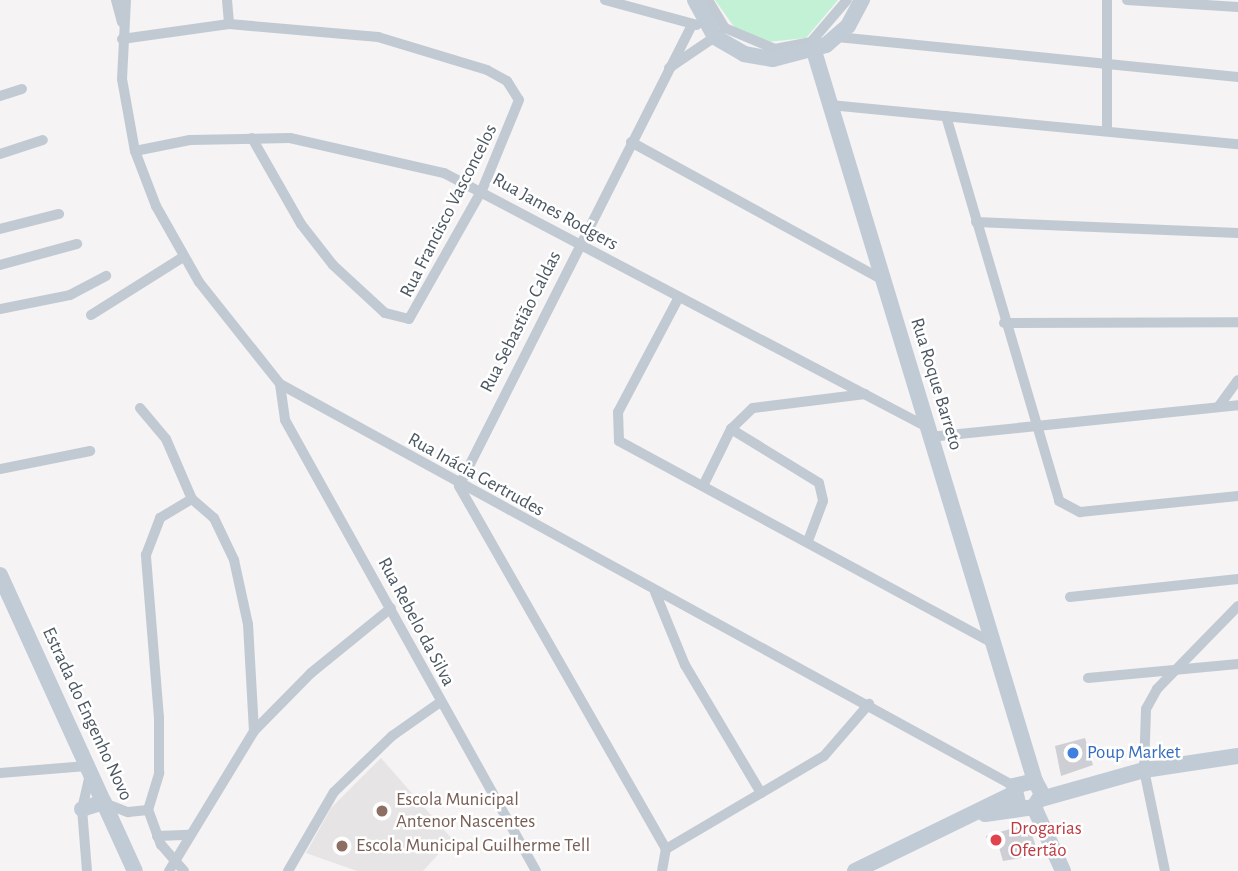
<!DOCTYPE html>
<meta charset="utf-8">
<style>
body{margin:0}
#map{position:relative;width:1238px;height:871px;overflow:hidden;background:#f5f3f3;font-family:"Alegreya Sans",sans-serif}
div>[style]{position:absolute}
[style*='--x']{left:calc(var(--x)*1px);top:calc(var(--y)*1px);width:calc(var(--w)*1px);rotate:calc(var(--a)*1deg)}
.education>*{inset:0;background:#e6e4e5}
.green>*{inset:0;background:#c3f1d5}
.building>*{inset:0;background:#cdcfd5}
.street>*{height:10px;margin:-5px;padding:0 5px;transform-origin:5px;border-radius:5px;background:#c1cad2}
.secondary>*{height:16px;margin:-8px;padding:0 8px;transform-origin:8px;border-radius:8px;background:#c1cbd6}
.dots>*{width:19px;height:19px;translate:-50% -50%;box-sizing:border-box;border:4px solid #fff;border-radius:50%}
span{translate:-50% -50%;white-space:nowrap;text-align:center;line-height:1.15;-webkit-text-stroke:5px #fff;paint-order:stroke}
.street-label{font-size:19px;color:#4a5661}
.shop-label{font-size:19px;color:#366cbe}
.left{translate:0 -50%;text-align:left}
.education-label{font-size:19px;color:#785e54}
.health-label{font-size:19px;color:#be3a42}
</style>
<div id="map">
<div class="education">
<div style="clip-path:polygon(381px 758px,452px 839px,423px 871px,357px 871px,306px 853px,331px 808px)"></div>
</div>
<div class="green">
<div style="clip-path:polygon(715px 0,838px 0,806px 38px,767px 42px,735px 28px)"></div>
</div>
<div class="building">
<div style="clip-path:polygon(1085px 738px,1093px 765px,1061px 776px,1055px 746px)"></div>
<div style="clip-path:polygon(1017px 827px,1032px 835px,1039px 855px,1003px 861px,998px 844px,989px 847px,986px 836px)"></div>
</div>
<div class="street">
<div style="--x:116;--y:0;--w:23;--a:75"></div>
<div style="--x:126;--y:0;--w:79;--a:92.9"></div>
<div style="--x:122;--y:79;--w:73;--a:79.8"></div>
<div style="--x:135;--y:151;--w:59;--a:69.1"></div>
<div style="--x:156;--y:206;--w:87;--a:60.5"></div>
<div style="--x:199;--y:282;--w:130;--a:51.5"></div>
<div style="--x:280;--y:384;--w:837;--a:28.71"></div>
<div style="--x:227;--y:0;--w:24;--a:85"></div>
<div style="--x:605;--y:0;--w:95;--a:15.2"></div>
<div style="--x:708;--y:0;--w:33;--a:59"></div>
<div style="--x:725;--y:28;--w:54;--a:22.8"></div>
<div style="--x:775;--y:49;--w:37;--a:-11"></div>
<div style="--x:811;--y:42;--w:55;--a:-49.4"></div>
<div style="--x:1127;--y:0;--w:111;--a:3.6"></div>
<div style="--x:837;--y:37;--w:403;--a:5.7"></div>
<div style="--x:122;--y:39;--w:108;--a:-8"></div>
<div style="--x:229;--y:24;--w:150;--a:5"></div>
<div style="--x:378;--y:37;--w:114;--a:16.8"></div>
<div style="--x:487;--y:70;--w:23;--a:29"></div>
<div style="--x:507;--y:81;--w:22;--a:58"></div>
<div style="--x:519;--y:100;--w:97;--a:112.3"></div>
<div style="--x:482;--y:190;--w:148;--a:119.5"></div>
<div style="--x:409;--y:319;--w:25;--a:-166"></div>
<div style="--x:385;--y:313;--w:71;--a:-137.3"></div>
<div style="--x:333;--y:265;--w:52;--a:-128"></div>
<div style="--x:301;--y:224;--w:99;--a:-119.7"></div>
<div style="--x:669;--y:68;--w:60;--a:-34.2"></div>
<div style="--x:0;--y:96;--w:23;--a:-18"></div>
<div style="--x:830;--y:105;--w:410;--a:5.5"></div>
<div style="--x:946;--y:116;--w:401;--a:73.6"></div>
<div style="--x:1059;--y:501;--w:24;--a:28"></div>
<div style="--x:1080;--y:512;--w:159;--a:-5.8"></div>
<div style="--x:1107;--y:131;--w:131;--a:-90"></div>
<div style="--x:631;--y:142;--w:287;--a:28.7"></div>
<div style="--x:135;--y:151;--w:56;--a:-11.3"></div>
<div style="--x:190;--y:140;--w:100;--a:-1.1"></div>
<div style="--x:290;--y:138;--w:158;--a:12.8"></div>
<div style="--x:444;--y:173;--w:546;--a:27.74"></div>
<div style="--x:0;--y:154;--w:45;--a:-18"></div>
<div style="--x:976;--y:222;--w:262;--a:2.4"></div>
<div style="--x:0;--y:229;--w:61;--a:-14.3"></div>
<div style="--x:0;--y:265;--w:80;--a:-15.3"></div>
<div style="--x:679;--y:297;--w:130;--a:117.9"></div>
<div style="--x:618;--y:412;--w:29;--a:88"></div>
<div style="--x:619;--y:441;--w:424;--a:28.4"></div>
<div style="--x:0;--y:309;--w:71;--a:-11.3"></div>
<div style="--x:70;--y:295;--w:41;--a:-27.8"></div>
<div style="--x:91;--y:315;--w:109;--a:-32.2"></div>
<div style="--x:1004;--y:323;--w:234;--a:-0.2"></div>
<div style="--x:280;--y:384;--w:36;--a:82"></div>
<div style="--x:285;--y:420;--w:516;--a:60.9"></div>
<div style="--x:1219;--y:406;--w:32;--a:-54"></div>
<div style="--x:140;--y:408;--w:40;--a:50"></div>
<div style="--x:166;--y:439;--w:65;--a:66.6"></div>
<div style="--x:192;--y:499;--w:29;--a:41"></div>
<div style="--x:214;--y:518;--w:47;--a:64.5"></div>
<div style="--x:234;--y:560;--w:66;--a:77.7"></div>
<div style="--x:248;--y:624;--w:107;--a:86.8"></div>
<div style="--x:731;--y:429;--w:103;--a:31.5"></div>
<div style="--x:819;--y:483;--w:18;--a:77"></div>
<div style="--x:823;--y:501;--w:43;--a:110.6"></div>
<div style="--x:930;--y:437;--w:310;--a:-5.9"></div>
<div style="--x:0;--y:469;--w:92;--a:-11.3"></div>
<div style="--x:703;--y:486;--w:64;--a:-63.8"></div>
<div style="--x:731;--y:429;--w:30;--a:-44"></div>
<div style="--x:753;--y:408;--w:113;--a:-7.1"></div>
<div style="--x:655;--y:592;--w:79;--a:67.7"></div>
<div style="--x:685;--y:665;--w:149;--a:59.3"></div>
<div style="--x:1070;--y:597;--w:169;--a:-6.1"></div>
<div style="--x:1088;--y:678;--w:151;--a:-5.3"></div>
<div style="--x:0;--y:773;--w:87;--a:-4.6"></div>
<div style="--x:104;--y:803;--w:26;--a:21"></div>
<div style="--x:128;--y:812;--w:20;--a:-6"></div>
<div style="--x:157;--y:836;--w:33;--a:-2"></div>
<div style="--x:666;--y:849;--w:418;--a:-119.7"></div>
<div style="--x:459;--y:486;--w:517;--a:-63.19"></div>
<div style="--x:666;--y:849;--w:183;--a:-30.5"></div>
<div style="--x:824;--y:756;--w:69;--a:-49.1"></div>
<div style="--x:87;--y:871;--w:62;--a:-94.6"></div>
<div style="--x:82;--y:809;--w:35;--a:-77"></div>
<div style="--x:169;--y:871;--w:164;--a:-58.7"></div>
<div style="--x:254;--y:731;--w:81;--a:-45.5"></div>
<div style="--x:311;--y:673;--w:103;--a:-39.1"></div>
<div style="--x:184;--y:871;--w:35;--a:-131"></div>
<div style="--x:161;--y:845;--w:37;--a:-110"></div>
<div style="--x:148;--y:810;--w:39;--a:-73"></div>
<div style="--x:159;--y:773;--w:55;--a:-90"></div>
<div style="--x:159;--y:718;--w:164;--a:-94.6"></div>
<div style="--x:146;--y:555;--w:40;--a:-69"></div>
<div style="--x:160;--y:518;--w:37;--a:-31"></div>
<div style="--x:288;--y:871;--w:91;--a:-59.8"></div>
<div style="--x:334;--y:792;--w:81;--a:-44"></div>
<div style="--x:392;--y:736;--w:57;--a:-35.1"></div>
<div style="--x:662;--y:871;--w:22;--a:-80"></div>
<div style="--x:1165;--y:871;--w:103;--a:-101.7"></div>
<div style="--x:1144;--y:770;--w:61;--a:-88.1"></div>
<div style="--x:1146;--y:709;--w:23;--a:-61"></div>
<div style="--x:1157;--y:689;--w:116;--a:-45.7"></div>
</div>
<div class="secondary">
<div style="--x:695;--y:0;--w:42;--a:61.6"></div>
<div style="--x:715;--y:37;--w:34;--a:30"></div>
<div style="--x:744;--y:54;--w:29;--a:10"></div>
<div style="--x:773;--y:59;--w:55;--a:-14.8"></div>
<div style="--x:826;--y:45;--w:29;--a:-41"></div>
<div style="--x:848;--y:26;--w:30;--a:-62"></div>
<div style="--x:814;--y:51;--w:763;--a:73.16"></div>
<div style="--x:0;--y:575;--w:325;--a:65.5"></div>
<div style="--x:1041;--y:799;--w:107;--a:-15.7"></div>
<div style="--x:1144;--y:770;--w:95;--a:-8.5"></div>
<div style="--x:1034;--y:807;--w:70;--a:65.6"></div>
<div style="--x:82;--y:809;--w:23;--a:-18"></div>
<div style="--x:985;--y:814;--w:49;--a:-8.1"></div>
<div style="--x:1034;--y:807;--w:15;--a:-58"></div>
<div style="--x:1042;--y:794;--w:15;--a:-118"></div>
<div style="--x:1035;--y:781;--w:22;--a:167"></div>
<div style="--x:1014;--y:786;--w:22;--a:77"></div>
<div style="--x:855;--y:871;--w:174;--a:-26"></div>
</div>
<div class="dots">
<div style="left:1073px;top:753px;background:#3f7fe0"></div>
<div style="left:382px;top:811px;background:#8d6e63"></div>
<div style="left:996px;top:840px;background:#e0444e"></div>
<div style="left:342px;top:846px;background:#8d6e63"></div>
</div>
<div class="street-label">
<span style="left:449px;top:211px;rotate:-63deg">Rua Francisco Vasconcelos</span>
<span style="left:555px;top:212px;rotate:29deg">Rua James Rodgers</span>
<span style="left:521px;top:322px;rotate:-63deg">Rua Sebastião Caldas</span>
<span style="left:936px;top:384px;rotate:73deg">Rua Roque Barreto</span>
<span style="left:476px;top:475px;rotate:29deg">Rua Inácia Gertrudes</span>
<span style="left:416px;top:622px;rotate:62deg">Rua Rebelo da Silva</span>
<span style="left:87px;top:714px;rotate:65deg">Estrada do Engenho Novo</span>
</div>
<div class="shop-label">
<span class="left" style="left:1087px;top:753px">Poup Market</span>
</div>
<div class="education-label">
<span class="left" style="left:396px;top:811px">Escola Municipal<br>Antenor Nascentes</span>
<span class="left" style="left:356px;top:846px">Escola Municipal Guilherme Tell</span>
</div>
<div class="health-label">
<span class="left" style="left:1010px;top:840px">Drogarias<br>Ofertão</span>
</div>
</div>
